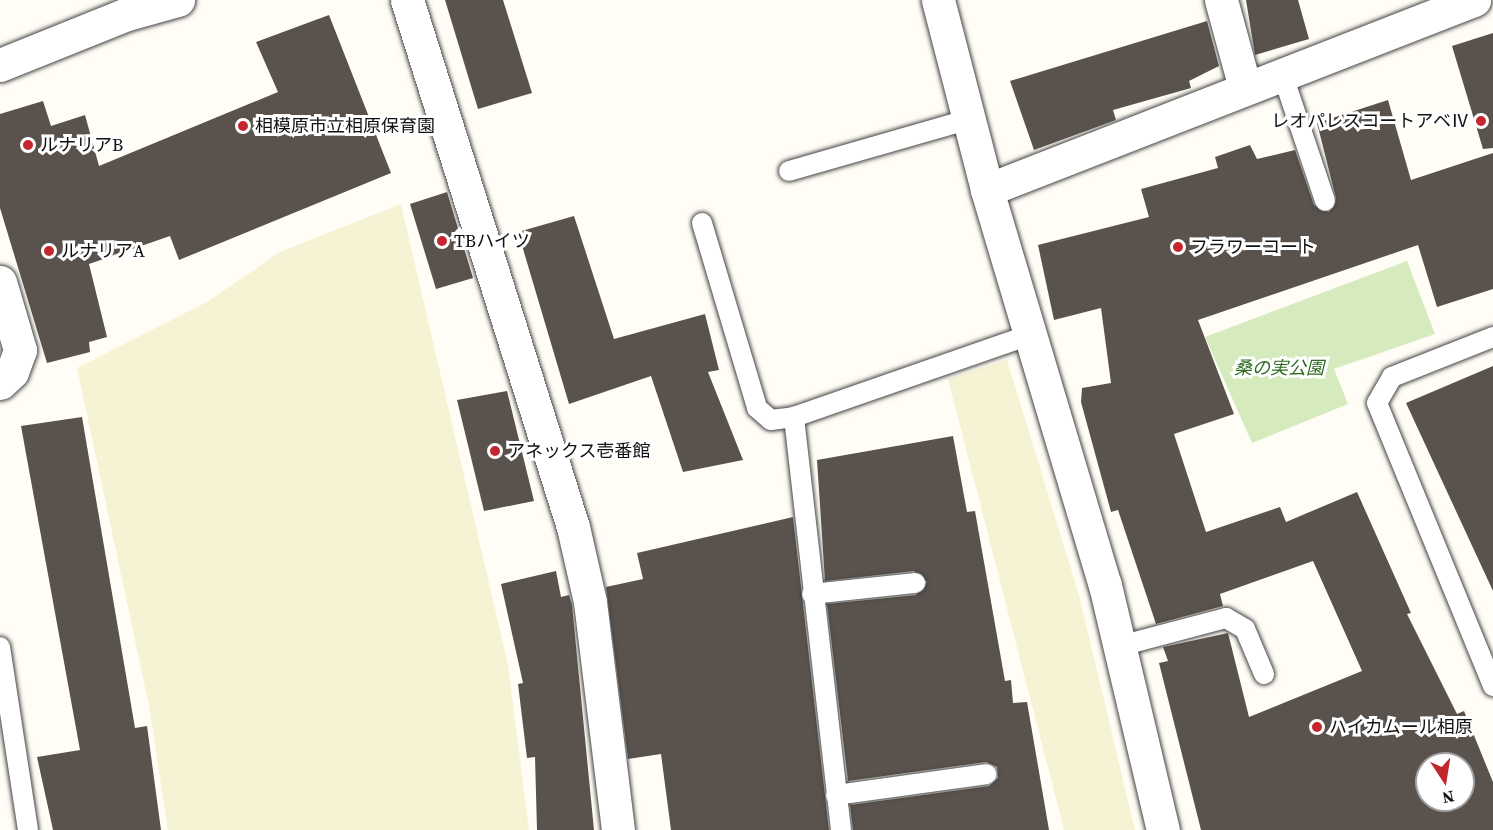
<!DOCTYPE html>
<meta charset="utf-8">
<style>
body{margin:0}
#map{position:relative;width:1493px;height:830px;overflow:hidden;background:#fffdf5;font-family:"Source Serif 4","Noto Sans JP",serif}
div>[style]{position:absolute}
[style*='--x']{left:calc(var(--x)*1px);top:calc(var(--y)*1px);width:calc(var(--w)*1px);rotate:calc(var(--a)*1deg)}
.farmland>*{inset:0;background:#f6f3d4}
.green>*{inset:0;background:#d5ebbd}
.building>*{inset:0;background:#5a524d}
.roads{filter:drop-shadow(0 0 2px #444) drop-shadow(0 0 2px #444)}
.lane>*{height:20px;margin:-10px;padding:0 10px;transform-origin:10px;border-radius:10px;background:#fff}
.street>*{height:33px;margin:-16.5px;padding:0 16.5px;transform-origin:16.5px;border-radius:16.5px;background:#fff}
.dots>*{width:16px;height:16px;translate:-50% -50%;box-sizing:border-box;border:3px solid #fff;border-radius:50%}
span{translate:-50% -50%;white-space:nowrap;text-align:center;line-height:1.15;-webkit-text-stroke:6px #fff;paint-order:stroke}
.poi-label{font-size:18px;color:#111}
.right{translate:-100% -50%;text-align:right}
.left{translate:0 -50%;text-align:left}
.park-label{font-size:18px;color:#2f6b1f;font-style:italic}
.north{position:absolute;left:1415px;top:752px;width:60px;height:60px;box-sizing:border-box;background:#fff;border:2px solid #a0a0a0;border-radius:50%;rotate:168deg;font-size:16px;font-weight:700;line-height:24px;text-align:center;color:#111}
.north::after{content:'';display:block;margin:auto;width:21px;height:27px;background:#c4262e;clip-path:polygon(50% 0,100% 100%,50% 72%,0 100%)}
</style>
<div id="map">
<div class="farmland">
<div style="clip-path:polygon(401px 204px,508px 665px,529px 830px,168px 830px,149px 706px,77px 368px,207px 302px,280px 252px)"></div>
<div style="clip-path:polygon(1007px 360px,1079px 595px,1135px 830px,1064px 830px,948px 379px)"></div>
</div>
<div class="green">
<div style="clip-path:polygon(1407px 261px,1435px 334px,1334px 369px,1348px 404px,1252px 443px,1205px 337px)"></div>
</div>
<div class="building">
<div style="clip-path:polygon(445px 0,503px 0,532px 93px,478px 109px)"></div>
<div style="clip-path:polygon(1246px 0,1298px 0,1309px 39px,1255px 55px)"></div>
<div style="clip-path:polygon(329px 15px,391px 173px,179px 260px,170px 236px,89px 264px,107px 337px,89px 342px,90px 352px,47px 363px,0 208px,0 114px,43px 101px,51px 126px,85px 115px,99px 166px,278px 92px,256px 42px)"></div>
<div style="clip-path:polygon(1207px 21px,1219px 66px,1189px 81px,1191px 88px,1113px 110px,1116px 120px,1034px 150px,1010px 81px)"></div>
<div style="clip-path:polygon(1493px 33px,1493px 148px,1483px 149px,1452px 46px)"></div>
<div style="clip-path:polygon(evenodd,1388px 100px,1411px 180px,1493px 153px,1493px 289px,1437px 307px,1418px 245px,1198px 320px,1234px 414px,1174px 434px,1206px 532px,1280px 507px,1286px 522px,1357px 492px,1411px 613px,1407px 614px,1457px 714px,1464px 711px,1493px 782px,1493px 830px,1201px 830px,1159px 663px,1168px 661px,1163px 647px,1228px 633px,1249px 717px,1362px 671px,1313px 561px,1220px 594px,1223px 606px,1156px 624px,1118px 510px,1111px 512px,1081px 402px,1082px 388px,1111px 383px,1101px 308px,1054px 320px,1038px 245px,1149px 217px,1141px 189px,1218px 168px,1215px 157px,1250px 145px,1257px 159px,1295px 150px,1314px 205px,1329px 212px,1336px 198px,1317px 123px,1388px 100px,1427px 764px,1463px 764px,1463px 800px,1427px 800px,1427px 764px)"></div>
<div style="clip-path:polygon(447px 192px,473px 278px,436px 289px,410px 204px)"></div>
<div style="clip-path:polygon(574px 216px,614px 339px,705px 314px,719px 370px,708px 372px,743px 460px,683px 472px,651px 376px,569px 404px,518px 232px)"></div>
<div style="clip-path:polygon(1493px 366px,1493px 591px,1406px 403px)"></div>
<div style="clip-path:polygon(507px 391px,534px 501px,484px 511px,457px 400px)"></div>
<div style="clip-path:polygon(82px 417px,135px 728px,147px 726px,161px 830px,53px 830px,37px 757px,80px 750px,21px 426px)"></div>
<div style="clip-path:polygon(953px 436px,967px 512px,975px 511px,1005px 681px,1011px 680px,1013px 703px,1027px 702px,1049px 830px,853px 830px,850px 805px,989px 786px,998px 778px,997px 767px,986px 762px,848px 781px,827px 604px,916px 595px,927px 582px,914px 571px,825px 581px,817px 460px)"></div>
<div style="clip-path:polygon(793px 517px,829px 830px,671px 830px,661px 754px,628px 759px,606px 587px,643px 579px,637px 553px)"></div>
<div style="clip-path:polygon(556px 571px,561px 597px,569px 595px,572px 605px,594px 830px,537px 830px,535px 757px,527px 758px,518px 684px,523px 683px,501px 584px)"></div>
</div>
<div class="roads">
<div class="lane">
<div style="--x:1282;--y:73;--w:135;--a:71.4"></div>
<div style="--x:789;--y:171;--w:188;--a:-16"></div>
<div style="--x:702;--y:223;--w:193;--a:73.4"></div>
<div style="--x:757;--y:408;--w:18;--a:41"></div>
<div style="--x:771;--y:420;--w:23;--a:-7"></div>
<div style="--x:1493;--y:337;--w:109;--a:158.4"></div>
<div style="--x:1392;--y:377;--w:30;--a:120"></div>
<div style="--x:1377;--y:403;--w:306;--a:67.7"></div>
<div style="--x:812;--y:594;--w:104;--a:-6.1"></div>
<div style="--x:1120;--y:646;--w:110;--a:-14.8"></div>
<div style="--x:1226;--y:618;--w:22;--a:30"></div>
<div style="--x:1245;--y:629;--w:49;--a:67.1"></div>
<div style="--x:0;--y:647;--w:185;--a:81.3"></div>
<div style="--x:836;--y:795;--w:152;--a:-7.9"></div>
<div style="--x:841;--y:830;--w:416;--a:-96.5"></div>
<div style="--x:794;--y:417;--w:250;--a:-19.2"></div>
</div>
<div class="street">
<div style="--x:407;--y:0;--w:553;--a:72.52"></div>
<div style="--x:573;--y:527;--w:77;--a:77.2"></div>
<div style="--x:590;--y:602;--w:230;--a:83"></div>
<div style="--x:938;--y:0;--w:196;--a:75.5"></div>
<div style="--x:987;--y:190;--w:412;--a:73.4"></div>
<div style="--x:1105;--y:585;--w:252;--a:76.7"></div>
<div style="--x:1221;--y:0;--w:91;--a:74.7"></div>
<div style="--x:0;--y:65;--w:137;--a:-21.9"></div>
<div style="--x:127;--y:14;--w:53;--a:-15.4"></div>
<div style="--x:987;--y:190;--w:523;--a:-21.31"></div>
<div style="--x:0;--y:282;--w:71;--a:73.6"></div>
<div style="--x:20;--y:350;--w:23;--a:110"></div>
<div style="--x:12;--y:372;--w:16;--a:137"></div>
</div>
</div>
<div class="dots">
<div style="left:1481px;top:121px;background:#c4262e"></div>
<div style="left:243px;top:126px;background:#c4262e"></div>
<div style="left:28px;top:145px;background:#c4262e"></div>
<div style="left:442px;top:241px;background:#c4262e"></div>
<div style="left:1178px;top:247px;background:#c4262e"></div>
<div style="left:49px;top:251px;background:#c4262e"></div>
<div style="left:495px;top:451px;background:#c4262e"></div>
<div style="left:1317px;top:727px;background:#c4262e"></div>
</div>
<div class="poi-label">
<span class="right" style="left:1469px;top:121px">レオパレスコートアベⅣ</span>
<span class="left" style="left:255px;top:126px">相模原市立相原保育園</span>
<span class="left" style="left:40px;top:145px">ルナリアB</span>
<span class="left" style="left:454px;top:241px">TBハイツ</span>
<span class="left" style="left:1190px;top:247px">フラワーコート</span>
<span class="left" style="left:61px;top:251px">ルナリアA</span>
<span class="left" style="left:507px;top:451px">アネックス壱番館</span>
<span class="left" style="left:1329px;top:727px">ハイカムール相原</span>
</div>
<div class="park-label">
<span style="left:1279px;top:368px">桑の実公園</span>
</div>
<div class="north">N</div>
</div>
